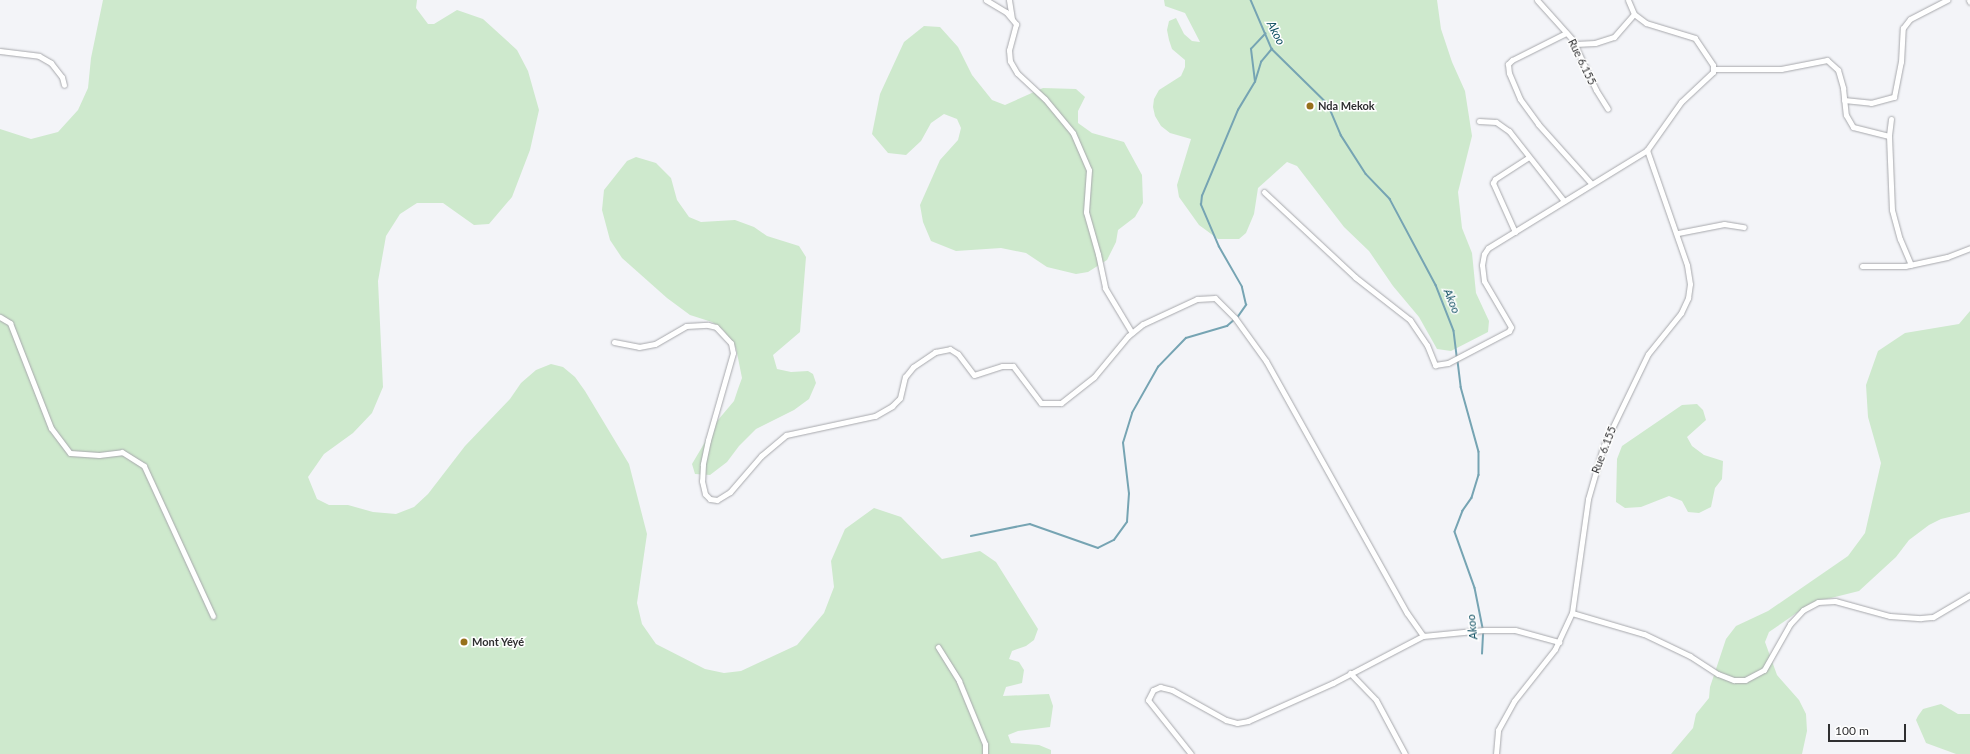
<!DOCTYPE html>
<meta charset="utf-8">
<style>
body{margin:0}
#map{position:relative;width:1970px;height:754px;overflow:hidden;background:#f3f4f8;font-family:Lato,sans-serif}
div>[style]{position:absolute}
[style*='--x']{left:calc(var(--x)*1px);top:calc(var(--y)*1px);width:calc(var(--w)*1px);rotate:calc(var(--a)*1deg)}
.green>*{inset:0;background:#cee9cd}
.stream>*{height:1.5px;margin:-0.75px;padding:0 0.75px;transform-origin:0.75px;border-radius:0.75px;background:#76a4b3}
.roads{filter:drop-shadow(0 0 1px #a7a8ac) drop-shadow(0 0 1px #a7a8ac)}
.minor>*{height:5px;margin:-2.5px;padding:0 2.5px;transform-origin:2.5px;border-radius:2.5px;background:#fff}
.dots>*{width:11px;height:11px;translate:-50% -50%;box-sizing:border-box;border:2px solid #fff;border-radius:50%}
span{translate:-50% -50%;white-space:nowrap;text-align:center;line-height:1.15;-webkit-text-stroke:3px #fff;paint-order:stroke}
.street-label{font-size:11px;color:#2f2f31}
.poi-label{font-size:11px;color:#2f2f31;font-weight:700}
.left{translate:0 -50%;text-align:left}
.water-label{font-size:12px;color:#0c4d5f;font-style:italic}
.scale{position:absolute;left:1828px;top:724px;width:78px;height:18px;box-sizing:border-box;border:2px solid #2f2f31;border-top:0;padding-left:5px;font-size:12px;line-height:14px;white-space:nowrap;color:#2f2f31;-webkit-text-stroke:3px #fff;paint-order:stroke}
</style>
<div id="map">
<div class="green">
<div style="clip-path:polygon(103px 0,417px 0,416px 8px,428px 24px,434px 24px,457px 10px,483px 19px,517px 50px,528px 71px,539px 110px,530px 150px,512px 197px,489px 224px,474px 225px,443px 203px,417px 203px,400px 214px,386px 236px,378px 281px,383px 387px,372px 413px,353px 433px,324px 454px,308px 477px,317px 499px,329px 505px,348px 505px,373px 512px,396px 514px,414px 507px,428px 494px,465px 446px,510px 399px,521px 383px,536px 370px,551px 364px,563px 367px,575px 377px,585px 391px,629px 464px,647px 534px,637px 603px,642px 624px,656px 644px,705px 669px,724px 673px,741px 671px,797px 645px,824px 613px,834px 587px,831px 561px,845px 529px,874px 508px,901px 517px,942px 559px,980px 551px,996px 562px,1038px 629px,1034px 640px,1026px 646px,1012px 651px,1009px 659px,1019px 662px,1024px 670px,1022px 683px,1006px 687px,1003px 696px,1049px 694px,1053px 706px,1050px 727px,1018px 731px,1008px 735px,1011px 743px,1039px 745px,1051px 750px,1051px 754px,0 754px,0 129px,31px 139px,58px 132px,78px 110px,88px 88px,91px 58px)"></div>
<div style="clip-path:polygon(1164px 0,1437px 0,1441px 29px,1452px 62px,1465px 91px,1472px 136px,1458px 192px,1462px 228px,1472px 253px,1476px 293px,1489px 321px,1488px 332px,1451px 351px,1437px 349px,1419px 317px,1393px 286px,1369px 251px,1344px 227px,1297px 166px,1287px 162px,1258px 188px,1254px 214px,1246px 233px,1239px 239px,1218px 239px,1199px 225px,1179px 197px,1177px 185px,1191px 139px,1170px 133px,1161px 126px,1155px 116px,1153px 107px,1154px 99px,1159px 90px,1181px 76px,1185px 67px,1185px 60px,1172px 49px,1169px 40px,1167px 30px,1169px 21px,1176px 18px,1184px 34px,1192px 41px,1200px 42px,1185px 13px,1165px 6px)"></div>
<div style="clip-path:polygon(924px 26px,940px 27px,958px 47px,972px 75px,992px 100px,1005px 105px,1043px 88px,1076px 89px,1085px 97px,1078px 111px,1078px 123px,1092px 133px,1124px 142px,1142px 175px,1143px 203px,1135px 217px,1118px 230px,1116px 242px,1107px 260px,1088px 272px,1076px 274px,1047px 267px,1026px 253px,1001px 248px,956px 251px,931px 241px,923px 222px,920px 205px,940px 160px,958px 140px,961px 128px,957px 119px,944px 114px,931px 123px,921px 141px,906px 155px,888px 153px,872px 134px,880px 94px,904px 42px)"></div>
<div style="clip-path:polygon(636px 157px,656px 163px,671px 178px,677px 200px,689px 217px,701px 222px,735px 220px,754px 227px,767px 236px,799px 246px,806px 257px,800px 332px,773px 355px,777px 369px,791px 372px,808px 371px,813px 374px,816px 383px,809px 399px,794px 410px,756px 429px,739px 446px,727px 462px,710px 475px,695px 474px,692px 464px,718px 420px,734px 401px,738px 389px,742px 378px,736px 348px,723px 330px,712px 322px,690px 315px,667px 298px,622px 258px,610px 240px,602px 210px,604px 190px,627px 161px)"></div>
<div style="clip-path:polygon(1970px 311px,1970px 512px,1941px 519px,1929px 525px,1909px 540px,1896px 557px,1859px 591px,1811px 603px,1769px 632px,1765px 642px,1777px 675px,1799px 700px,1806px 714px,1807px 731px,1802px 754px,1671px 754px,1693px 728px,1696px 714px,1709px 698px,1710px 687px,1726px 639px,1736px 626px,1768px 611px,1848px 556px,1865px 533px,1881px 463px,1868px 417px,1866px 385px,1878px 351px,1905px 333px,1959px 324px)"></div>
<div style="clip-path:polygon(1697px 404px,1703px 410px,1706px 420px,1687px 437px,1692px 446px,1704px 455px,1723px 461px,1722px 479px,1715px 488px,1711px 507px,1699px 513px,1688px 512px,1682px 501px,1669px 496px,1641px 507px,1625px 508px,1616px 502px,1617px 459px,1622px 446px,1682px 405px)"></div>
<div style="clip-path:polygon(1941px 704px,1958px 714px,1970px 714px,1970px 754px,1956px 754px,1926px 743px,1916px 720px,1918px 716px,1923px 709px)"></div>
</div>
<div class="stream">
<div style="--x:1251;--y:0;--w:53;--a:66.8"></div>
<div style="--x:1272;--y:49;--w:78;--a:44.5"></div>
<div style="--x:1328;--y:104;--w:34;--a:67"></div>
<div style="--x:1341;--y:135;--w:46;--a:57.3"></div>
<div style="--x:1366;--y:174;--w:35;--a:46"></div>
<div style="--x:1390;--y:199;--w:98;--a:61.9"></div>
<div style="--x:1436;--y:285;--w:49;--a:68.6"></div>
<div style="--x:1454;--y:331;--w:26;--a:83"></div>
<div style="--x:1255;--y:82;--w:21;--a:-73"></div>
<div style="--x:1261;--y:62;--w:17;--a:-50"></div>
<div style="--x:1237;--y:318;--w:16;--a:-55"></div>
<div style="--x:1246;--y:305;--w:18;--a:-103"></div>
<div style="--x:1242;--y:287;--w:46;--a:-119.9"></div>
<div style="--x:1219;--y:247;--w:46;--a:-113.2"></div>
<div style="--x:1201;--y:205;--w:9;--a:-84"></div>
<div style="--x:1202;--y:196;--w:93;--a:-67.3"></div>
<div style="--x:1238;--y:110;--w:33;--a:-59"></div>
<div style="--x:1255;--y:82;--w:33;--a:-97"></div>
<div style="--x:1251;--y:49;--w:21;--a:-47"></div>
<div style="--x:1458;--y:361;--w:26;--a:83"></div>
<div style="--x:1461;--y:387;--w:67;--a:74.5"></div>
<div style="--x:1479;--y:452;--w:23;--a:90"></div>
<div style="--x:1479;--y:475;--w:24;--a:107"></div>
<div style="--x:1472;--y:498;--w:16;--a:125"></div>
<div style="--x:1463;--y:511;--w:22;--a:111"></div>
<div style="--x:1455;--y:532;--w:59;--a:70.3"></div>
<div style="--x:1475;--y:588;--w:41;--a:78.7"></div>
<div style="--x:971;--y:536;--w:60;--a:-11.5"></div>
<div style="--x:1030;--y:524;--w:72;--a:19.4"></div>
<div style="--x:1098;--y:548;--w:18;--a:-27"></div>
<div style="--x:1114;--y:540;--w:22;--a:-54"></div>
<div style="--x:1127;--y:522;--w:28;--a:-86"></div>
<div style="--x:1129;--y:494;--w:51;--a:-96.7"></div>
<div style="--x:1123;--y:443;--w:31;--a:-73"></div>
<div style="--x:1132;--y:413;--w:53;--a:-60.5"></div>
<div style="--x:1158;--y:367;--w:40;--a:-46"></div>
<div style="--x:1186;--y:338;--w:43;--a:-16.3"></div>
<div style="--x:1227;--y:326;--w:9;--a:-41"></div>
<div style="--x:1482;--y:654;--w:22;--a:-87"></div>
</div>
<div class="roads">
<div class="minor">
<div style="--x:986;--y:0;--w:23;--a:31"></div>
<div style="--x:1006;--y:12;--w:16;--a:50"></div>
<div style="--x:1016;--y:24;--w:27;--a:105"></div>
<div style="--x:1009;--y:50;--w:11;--a:85"></div>
<div style="--x:1010;--y:61;--w:14;--a:60"></div>
<div style="--x:1017;--y:73;--w:38;--a:43"></div>
<div style="--x:1045;--y:99;--w:44;--a:50.5"></div>
<div style="--x:1073;--y:133;--w:40;--a:66.6"></div>
<div style="--x:1089;--y:170;--w:42;--a:94.1"></div>
<div style="--x:1086;--y:212;--w:44;--a:74.1"></div>
<div style="--x:1098;--y:254;--w:35;--a:78"></div>
<div style="--x:1105;--y:288;--w:52;--a:59"></div>
<div style="--x:1009;--y:0;--w:18;--a:81"></div>
<div style="--x:1537;--y:0;--w:52;--a:48.1"></div>
<div style="--x:1572;--y:39;--w:56;--a:64.8"></div>
<div style="--x:1596;--y:90;--w:22;--a:58"></div>
<div style="--x:1969;--y:0;--w:2;--a:63"></div>
<div style="--x:1566;--y:33;--w:60;--a:153.4"></div>
<div style="--x:1512;--y:60;--w:6;--a:135"></div>
<div style="--x:1508;--y:64;--w:9;--a:84"></div>
<div style="--x:1509;--y:73;--w:28;--a:67"></div>
<div style="--x:1520;--y:99;--w:31;--a:54"></div>
<div style="--x:1538;--y:124;--w:79;--a:48.1"></div>
<div style="--x:1575;--y:44;--w:20;--a:-3"></div>
<div style="--x:1595;--y:43;--w:20;--a:-18"></div>
<div style="--x:1614;--y:37;--w:30;--a:-49"></div>
<div style="--x:0;--y:51;--w:39;--a:7"></div>
<div style="--x:39;--y:56;--w:14;--a:30"></div>
<div style="--x:51;--y:63;--w:18;--a:52"></div>
<div style="--x:62;--y:77;--w:8;--a:76"></div>
<div style="--x:1714;--y:69;--w:67;--a:0"></div>
<div style="--x:1781;--y:69;--w:47;--a:-11.1"></div>
<div style="--x:1827;--y:60;--w:15;--a:42"></div>
<div style="--x:1838;--y:70;--w:19;--a:74"></div>
<div style="--x:1843;--y:88;--w:27;--a:84"></div>
<div style="--x:1846;--y:115;--w:14;--a:60"></div>
<div style="--x:1853;--y:127;--w:37;--a:14"></div>
<div style="--x:1844;--y:100;--w:27;--a:6"></div>
<div style="--x:1871;--y:103;--w:24;--a:-15"></div>
<div style="--x:1894;--y:97;--w:36;--a:-79"></div>
<div style="--x:1901;--y:62;--w:34;--a:-87"></div>
<div style="--x:1903;--y:28;--w:11;--a:-52"></div>
<div style="--x:1910;--y:19;--w:42;--a:-27.2"></div>
<div style="--x:1891;--y:119;--w:17;--a:97"></div>
<div style="--x:1889;--y:136;--w:74;--a:87.7"></div>
<div style="--x:1892;--y:210;--w:30;--a:75"></div>
<div style="--x:1900;--y:239;--w:28;--a:67"></div>
<div style="--x:1479;--y:121;--w:17;--a:3"></div>
<div style="--x:1496;--y:122;--w:16;--a:35"></div>
<div style="--x:1509;--y:131;--w:89;--a:51.8"></div>
<div style="--x:1264;--y:192;--w:125;--a:43"></div>
<div style="--x:1355;--y:277;--w:70;--a:38"></div>
<div style="--x:1410;--y:320;--w:30;--a:56"></div>
<div style="--x:1427;--y:345;--w:22;--a:68"></div>
<div style="--x:1435;--y:365;--w:13;--a:-9"></div>
<div style="--x:1448;--y:363;--w:69;--a:-27.7"></div>
<div style="--x:1509;--y:331;--w:4;--a:-63"></div>
<div style="--x:1511;--y:327;--w:53;--a:-120.4"></div>
<div style="--x:1484;--y:281;--w:16;--a:-97"></div>
<div style="--x:1482;--y:265;--w:11;--a:-80"></div>
<div style="--x:1484;--y:254;--w:7;--a:-56"></div>
<div style="--x:1488;--y:248;--w:187;--a:-31.6"></div>
<div style="--x:1647;--y:150;--w:59;--a:-54.7"></div>
<div style="--x:1681;--y:102;--w:44;--a:-43.2"></div>
<div style="--x:1713;--y:72;--w:7;--a:-90"></div>
<div style="--x:1713;--y:65;--w:32;--a:-124"></div>
<div style="--x:1695;--y:38;--w:51;--a:-163"></div>
<div style="--x:1646;--y:23;--w:15;--a:-143"></div>
<div style="--x:1634;--y:14;--w:15;--a:-113"></div>
<div style="--x:1515;--y:232;--w:54;--a:-114.2"></div>
<div style="--x:1493;--y:183;--w:4;--a:-63"></div>
<div style="--x:1495;--y:179;--w:40;--a:-32.9"></div>
<div style="--x:1678;--y:233;--w:47;--a:-11.1"></div>
<div style="--x:1724;--y:224;--w:20;--a:9"></div>
<div style="--x:1862;--y:266;--w:43;--a:0"></div>
<div style="--x:1905;--y:266;--w:43;--a:-12.1"></div>
<div style="--x:1947;--y:257;--w:25;--a:-21"></div>
<div style="--x:0;--y:317;--w:12;--a:31"></div>
<div style="--x:10;--y:323;--w:113;--a:68.7"></div>
<div style="--x:51;--y:428;--w:31;--a:53"></div>
<div style="--x:70;--y:453;--w:29;--a:4"></div>
<div style="--x:99;--y:455;--w:23;--a:-7"></div>
<div style="--x:122;--y:452;--w:26;--a:32"></div>
<div style="--x:144;--y:466;--w:165;--a:65.3"></div>
<div style="--x:614;--y:342;--w:25;--a:11"></div>
<div style="--x:639;--y:347;--w:16;--a:-11"></div>
<div style="--x:655;--y:344;--w:36;--a:-30"></div>
<div style="--x:686;--y:326;--w:22;--a:-3"></div>
<div style="--x:708;--y:325;--w:8;--a:14"></div>
<div style="--x:716;--y:327;--w:22;--a:47"></div>
<div style="--x:731;--y:343;--w:10;--a:79"></div>
<div style="--x:733;--y:353;--w:91;--a:106"></div>
<div style="--x:708;--y:440;--w:25;--a:102"></div>
<div style="--x:703;--y:464;--w:17;--a:93"></div>
<div style="--x:702;--y:481;--w:13;--a:77"></div>
<div style="--x:705;--y:494;--w:7;--a:45"></div>
<div style="--x:710;--y:499;--w:7;--a:8"></div>
<div style="--x:717;--y:500;--w:15;--a:-32"></div>
<div style="--x:730;--y:492;--w:48;--a:-49.3"></div>
<div style="--x:761;--y:456;--w:33;--a:-40"></div>
<div style="--x:786;--y:435;--w:91;--a:-12.1"></div>
<div style="--x:875;--y:416;--w:20;--a:-30"></div>
<div style="--x:892;--y:406;--w:11;--a:-45"></div>
<div style="--x:900;--y:398;--w:22;--a:-77"></div>
<div style="--x:905;--y:377;--w:13;--a:-51"></div>
<div style="--x:913;--y:367;--w:27;--a:-34"></div>
<div style="--x:935;--y:352;--w:15;--a:-11"></div>
<div style="--x:950;--y:349;--w:9;--a:32"></div>
<div style="--x:958;--y:354;--w:26;--a:53"></div>
<div style="--x:974;--y:375;--w:29;--a:-18"></div>
<div style="--x:1002;--y:366;--w:11;--a:0"></div>
<div style="--x:1013;--y:366;--w:46;--a:52.9"></div>
<div style="--x:1041;--y:403;--w:20;--a:0"></div>
<div style="--x:1061;--y:403;--w:42;--a:-38.2"></div>
<div style="--x:1094;--y:377;--w:53;--a:-50.3"></div>
<div style="--x:1128;--y:336;--w:19;--a:-39"></div>
<div style="--x:1143;--y:324;--w:60;--a:-24.8"></div>
<div style="--x:1197;--y:299;--w:18;--a:-3"></div>
<div style="--x:1215;--y:298;--w:28;--a:45"></div>
<div style="--x:1235;--y:318;--w:53;--a:54.2"></div>
<div style="--x:1266;--y:361;--w:289;--a:60.8"></div>
<div style="--x:1407;--y:613;--w:28;--a:55"></div>
<div style="--x:1423;--y:636;--w:61;--a:-5.6"></div>
<div style="--x:1484;--y:630;--w:31;--a:0"></div>
<div style="--x:1515;--y:630;--w:46;--a:15.3"></div>
<div style="--x:1572;--y:613;--w:75;--a:16.3"></div>
<div style="--x:1644;--y:634;--w:51;--a:25.6"></div>
<div style="--x:1690;--y:656;--w:33;--a:33"></div>
<div style="--x:1718;--y:674;--w:17;--a:21"></div>
<div style="--x:1734;--y:680;--w:11;--a:0"></div>
<div style="--x:1745;--y:680;--w:21;--a:-28"></div>
<div style="--x:1764;--y:670;--w:53;--a:-60.5"></div>
<div style="--x:1790;--y:624;--w:19;--a:-47"></div>
<div style="--x:1803;--y:610;--w:17;--a:-28"></div>
<div style="--x:1818;--y:602;--w:17;--a:-3"></div>
<div style="--x:1835;--y:601;--w:57;--a:15.3"></div>
<div style="--x:1890;--y:616;--w:31;--a:4"></div>
<div style="--x:1921;--y:618;--w:12;--a:-5"></div>
<div style="--x:1933;--y:617;--w:43;--a:-30.7"></div>
<div style="--x:938;--y:647;--w:40;--a:58"></div>
<div style="--x:959;--y:681;--w:68;--a:67.6"></div>
<div style="--x:985;--y:744;--w:10;--a:90"></div>
<div style="--x:1350;--y:673;--w:37;--a:46"></div>
<div style="--x:1376;--y:700;--w:61;--a:61.8"></div>
<div style="--x:1191;--y:754;--w:69;--a:-128.5"></div>
<div style="--x:1148;--y:700;--w:11;--a:-63"></div>
<div style="--x:1153;--y:690;--w:8;--a:-23"></div>
<div style="--x:1160;--y:687;--w:12;--a:14"></div>
<div style="--x:1172;--y:690;--w:62;--a:29.1"></div>
<div style="--x:1226;--y:720;--w:11;--a:15"></div>
<div style="--x:1237;--y:723;--w:11;--a:-10"></div>
<div style="--x:1248;--y:721;--w:93;--a:-24.1"></div>
<div style="--x:1333;--y:683;--w:102;--a:-27.6"></div>
<div style="--x:1496;--y:754;--w:24;--a:-85"></div>
<div style="--x:1498;--y:730;--w:33;--a:-61"></div>
<div style="--x:1514;--y:701;--w:66;--a:-51.7"></div>
<div style="--x:1555;--y:649;--w:40;--a:-65"></div>
<div style="--x:1572;--y:613;--w:115;--a:-82"></div>
<div style="--x:1588;--y:499;--w:54;--a:-73.9"></div>
<div style="--x:1603;--y:447;--w:103;--a:-64.2"></div>
<div style="--x:1648;--y:354;--w:53;--a:-51.2"></div>
<div style="--x:1681;--y:313;--w:17;--a:-65"></div>
<div style="--x:1688;--y:298;--w:14;--a:-82"></div>
<div style="--x:1690;--y:284;--w:19;--a:-99"></div>
<div style="--x:1687;--y:265;--w:122;--a:-109.2"></div>
</div>
</div>
<div class="dots">
<div style="left:1310px;top:106px;background:#97711c"></div>
<div style="left:464px;top:642px;background:#97711c"></div>
</div>
<div class="street-label">
<span style="left:1582px;top:62px;rotate:64deg">Rue 6.155</span>
<span style="left:1604px;top:450px;rotate:-69deg">Rue 6.155</span>
</div>
<div class="poi-label">
<span class="left" style="left:1318px;top:106px">Nda Mekok</span>
<span class="left" style="left:472px;top:642px">Mont Yéyé</span>
</div>
<div class="water-label">
<span style="left:1276px;top:33px;rotate:63deg">Akoo</span>
<span style="left:1452px;top:301px;rotate:68deg">Akoo</span>
<span style="left:1472px;top:627px;rotate:-96deg">Akoo</span>
</div>
<div class="scale">100 m</div>
</div>
